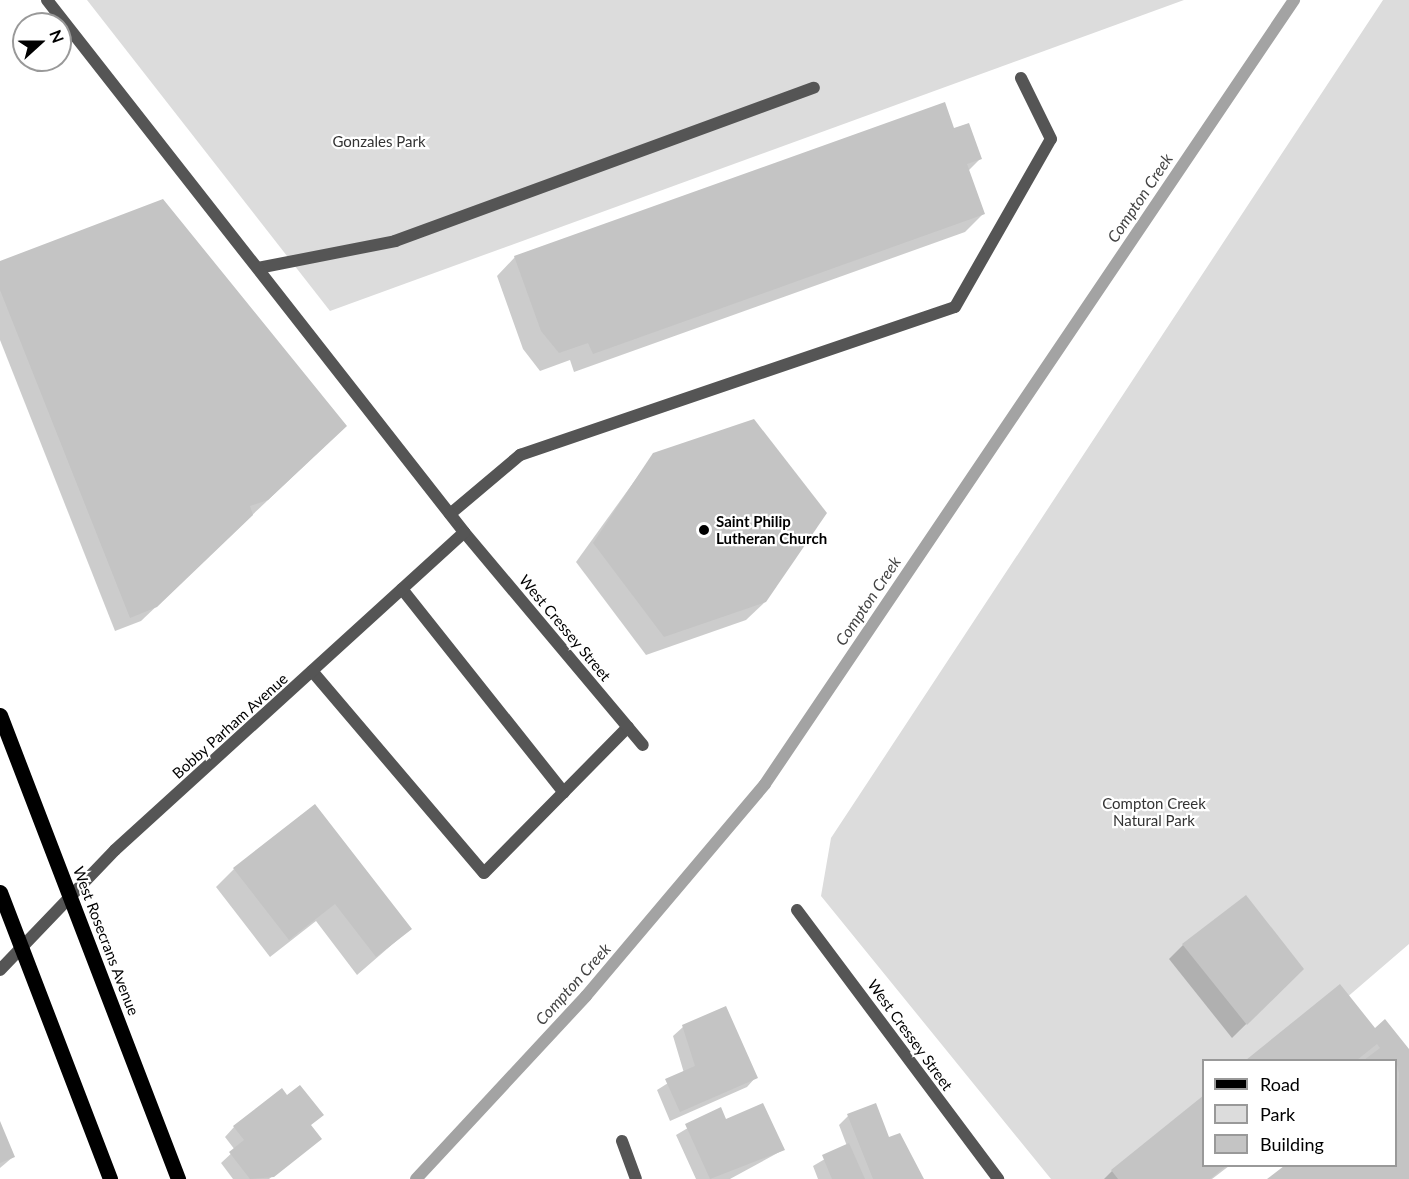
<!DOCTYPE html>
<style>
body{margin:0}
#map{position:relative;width:1409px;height:1179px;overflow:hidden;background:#fff;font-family:Lato,sans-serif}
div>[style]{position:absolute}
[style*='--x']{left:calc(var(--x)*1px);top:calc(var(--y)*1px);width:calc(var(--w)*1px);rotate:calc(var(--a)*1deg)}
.green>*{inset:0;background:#dcdcdc}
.shadow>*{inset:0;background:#0003}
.stream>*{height:12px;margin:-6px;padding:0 6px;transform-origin:6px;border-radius:6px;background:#a3a3a3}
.building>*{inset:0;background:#c4c4c4}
.lane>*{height:12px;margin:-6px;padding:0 6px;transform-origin:6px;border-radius:6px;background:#555}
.street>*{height:12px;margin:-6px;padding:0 6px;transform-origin:6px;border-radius:6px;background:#555}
.primary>*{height:15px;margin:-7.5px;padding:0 7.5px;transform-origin:7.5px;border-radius:7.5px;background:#000}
.dots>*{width:16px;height:16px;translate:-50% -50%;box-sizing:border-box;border:3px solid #fff;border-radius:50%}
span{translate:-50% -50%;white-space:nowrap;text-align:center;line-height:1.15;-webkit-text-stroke:4.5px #fff;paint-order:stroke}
.park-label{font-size:15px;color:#333}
.poi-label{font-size:15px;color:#000;font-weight:700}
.left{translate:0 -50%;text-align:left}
.street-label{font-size:15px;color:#000}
.water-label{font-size:16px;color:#444;font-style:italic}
.legend{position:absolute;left:1202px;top:1059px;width:195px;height:108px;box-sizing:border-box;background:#fff;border:2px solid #999;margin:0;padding:8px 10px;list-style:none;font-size:18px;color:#000}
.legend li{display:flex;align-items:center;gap:12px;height:30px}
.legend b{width:30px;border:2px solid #999}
.north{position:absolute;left:12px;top:12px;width:60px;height:60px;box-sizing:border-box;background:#fff;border:2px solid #999;border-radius:50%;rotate:69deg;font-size:16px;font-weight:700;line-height:24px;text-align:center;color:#000}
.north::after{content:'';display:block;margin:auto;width:21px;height:27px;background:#000;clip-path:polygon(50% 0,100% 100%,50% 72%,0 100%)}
</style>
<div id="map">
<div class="green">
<div style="clip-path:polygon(87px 0,1184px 0,330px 311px)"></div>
<div style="clip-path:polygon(1383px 0,1409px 0,1409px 944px,1274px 1060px,1204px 1060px,1203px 1122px,1138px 1179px,1051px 1179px,821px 896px,831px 838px)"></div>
</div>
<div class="shadow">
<div style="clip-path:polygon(954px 130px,980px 159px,968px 171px,983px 214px,965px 232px,574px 372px,570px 360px,540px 371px,523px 349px,497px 276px,515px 257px)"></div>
<div style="clip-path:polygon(0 262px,331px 440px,141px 621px,115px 631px,0 340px)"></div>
<div style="clip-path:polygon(654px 454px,765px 602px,746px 620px,646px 655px,576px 562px)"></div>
<div style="clip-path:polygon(234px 869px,410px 929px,357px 975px,316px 921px,270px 957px,216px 887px)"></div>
<div style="clip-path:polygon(1183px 945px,1302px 969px,1232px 1038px,1169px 959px)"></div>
<div style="clip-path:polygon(1339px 986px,1375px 1030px,1409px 1051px,1409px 1179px,1270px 1179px,1286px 1166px,1396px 1166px,1396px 1060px,1248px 1060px)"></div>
<div style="clip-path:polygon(683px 1027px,756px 1077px,747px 1087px,670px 1121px,657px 1090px,684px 1073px,673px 1036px)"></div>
<div style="clip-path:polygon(720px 1109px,726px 1121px,783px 1150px,730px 1179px,696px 1179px,676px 1135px)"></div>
<div style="clip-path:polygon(848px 1116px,921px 1179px,818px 1179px,813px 1166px,847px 1146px,839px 1125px)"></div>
<div style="clip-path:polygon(0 1124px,13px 1157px,0 1168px)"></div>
<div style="clip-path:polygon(310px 1126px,320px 1139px,269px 1179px,233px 1179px,221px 1163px,235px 1150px,225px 1137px,234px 1127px)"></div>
<div style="clip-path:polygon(1229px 1166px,1212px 1179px,1104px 1179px,1112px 1171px)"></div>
</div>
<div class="stream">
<div style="--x:416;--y:1179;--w:250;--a:-47.1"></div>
<div style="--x:586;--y:996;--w:277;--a:-49.8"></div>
<div style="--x:765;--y:784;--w:946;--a:-55.99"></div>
</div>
<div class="building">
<div style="clip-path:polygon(945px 102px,954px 128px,969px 123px,982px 159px,967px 164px,985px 214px,593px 354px,588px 343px,559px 353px,541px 331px,514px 256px)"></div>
<div style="clip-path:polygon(163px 199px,347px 426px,268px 500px,250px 506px,253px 515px,157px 607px,130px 618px,0 290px,0 261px)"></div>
<div style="clip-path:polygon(754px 419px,827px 513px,766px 602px,664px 637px,593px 543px,653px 453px)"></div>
<div style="clip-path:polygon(315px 804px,412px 929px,376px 957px,335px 904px,289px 940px,233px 868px)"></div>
<div style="clip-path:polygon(1246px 895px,1304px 969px,1247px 1025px,1182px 944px)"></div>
<div style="clip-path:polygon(1340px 984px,1375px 1028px,1385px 1019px,1409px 1049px,1409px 1179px,1267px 1179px,1284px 1166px,1396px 1166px,1399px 1073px,1396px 1060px,1364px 1060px,1380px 1048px,1377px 1044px,1357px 1060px,1246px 1060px)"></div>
<div style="clip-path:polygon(726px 1006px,758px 1078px,680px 1112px,665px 1079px,695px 1066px,682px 1025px)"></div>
<div style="clip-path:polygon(300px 1085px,324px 1115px,311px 1125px,322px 1139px,274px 1177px,250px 1179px,229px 1152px,244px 1140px,233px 1126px,282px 1088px,287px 1095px)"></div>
<div style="clip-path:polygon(1204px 1095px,1204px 1166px,1226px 1166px,1210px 1179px,1118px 1179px,1111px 1170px)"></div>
<div style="clip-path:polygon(763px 1103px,785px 1150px,710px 1179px,685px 1124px,721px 1107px,726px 1119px)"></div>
<div style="clip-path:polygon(876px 1103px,889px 1137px,900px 1133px,924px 1179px,873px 1179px,847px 1114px)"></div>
<div style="clip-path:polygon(0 1121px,15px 1157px,0 1163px)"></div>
<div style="clip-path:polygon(849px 1143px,865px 1179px,832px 1179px,822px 1155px)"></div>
</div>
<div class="lane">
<div style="--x:258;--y:268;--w:140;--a:-11.1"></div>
<div style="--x:395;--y:241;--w:446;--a:-20.1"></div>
<div style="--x:450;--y:514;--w:92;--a:-40.1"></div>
<div style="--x:520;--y:455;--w:459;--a:-18.8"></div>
<div style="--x:955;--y:307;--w:193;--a:-60.3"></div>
<div style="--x:1051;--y:139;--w:68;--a:-116.2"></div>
<div style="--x:402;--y:589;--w:260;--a:51.5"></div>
<div style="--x:312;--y:671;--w:265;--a:49.6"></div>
<div style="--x:484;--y:873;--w:205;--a:-45.4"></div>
</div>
<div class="street">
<div style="--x:47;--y:0;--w:676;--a:51.91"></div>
<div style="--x:464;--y:532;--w:278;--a:50"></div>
<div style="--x:797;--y:910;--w:336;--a:53.2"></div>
<div style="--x:0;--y:970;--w:166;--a:-46.2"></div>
<div style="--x:115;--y:850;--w:472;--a:-42.3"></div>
<div style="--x:622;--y:1141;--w:40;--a:69.8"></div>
</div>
<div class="primary">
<div style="--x:0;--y:715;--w:497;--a:69"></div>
<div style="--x:0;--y:892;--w:307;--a:69"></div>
</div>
<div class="dots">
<div style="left:704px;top:530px;background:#000"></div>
</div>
<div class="park-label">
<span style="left:379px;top:142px">Gonzales Park</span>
<span style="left:1154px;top:812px">Compton Creek<br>Natural Park</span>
</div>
<div class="poi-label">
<span class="left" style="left:716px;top:530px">Saint Philip<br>Lutheran Church</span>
</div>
<div class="street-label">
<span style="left:565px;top:628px;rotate:50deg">West Cressey Street</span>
<span style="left:230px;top:726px;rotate:-42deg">Bobby Parham Avenue</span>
<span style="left:106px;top:941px;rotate:69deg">West Rosecrans Avenue</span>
<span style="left:910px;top:1035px;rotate:54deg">West Cressey Street</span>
</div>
<div class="water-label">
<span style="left:1140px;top:198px;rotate:-56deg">Compton Creek</span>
<span style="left:868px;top:601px;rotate:-56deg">Compton Creek</span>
<span style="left:573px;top:984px;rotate:-48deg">Compton Creek</span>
</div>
<ul class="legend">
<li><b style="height:8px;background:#000"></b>Road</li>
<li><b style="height:16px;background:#dcdcdc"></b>Park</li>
<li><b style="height:16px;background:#c4c4c4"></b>Building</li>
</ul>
<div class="north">N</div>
</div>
